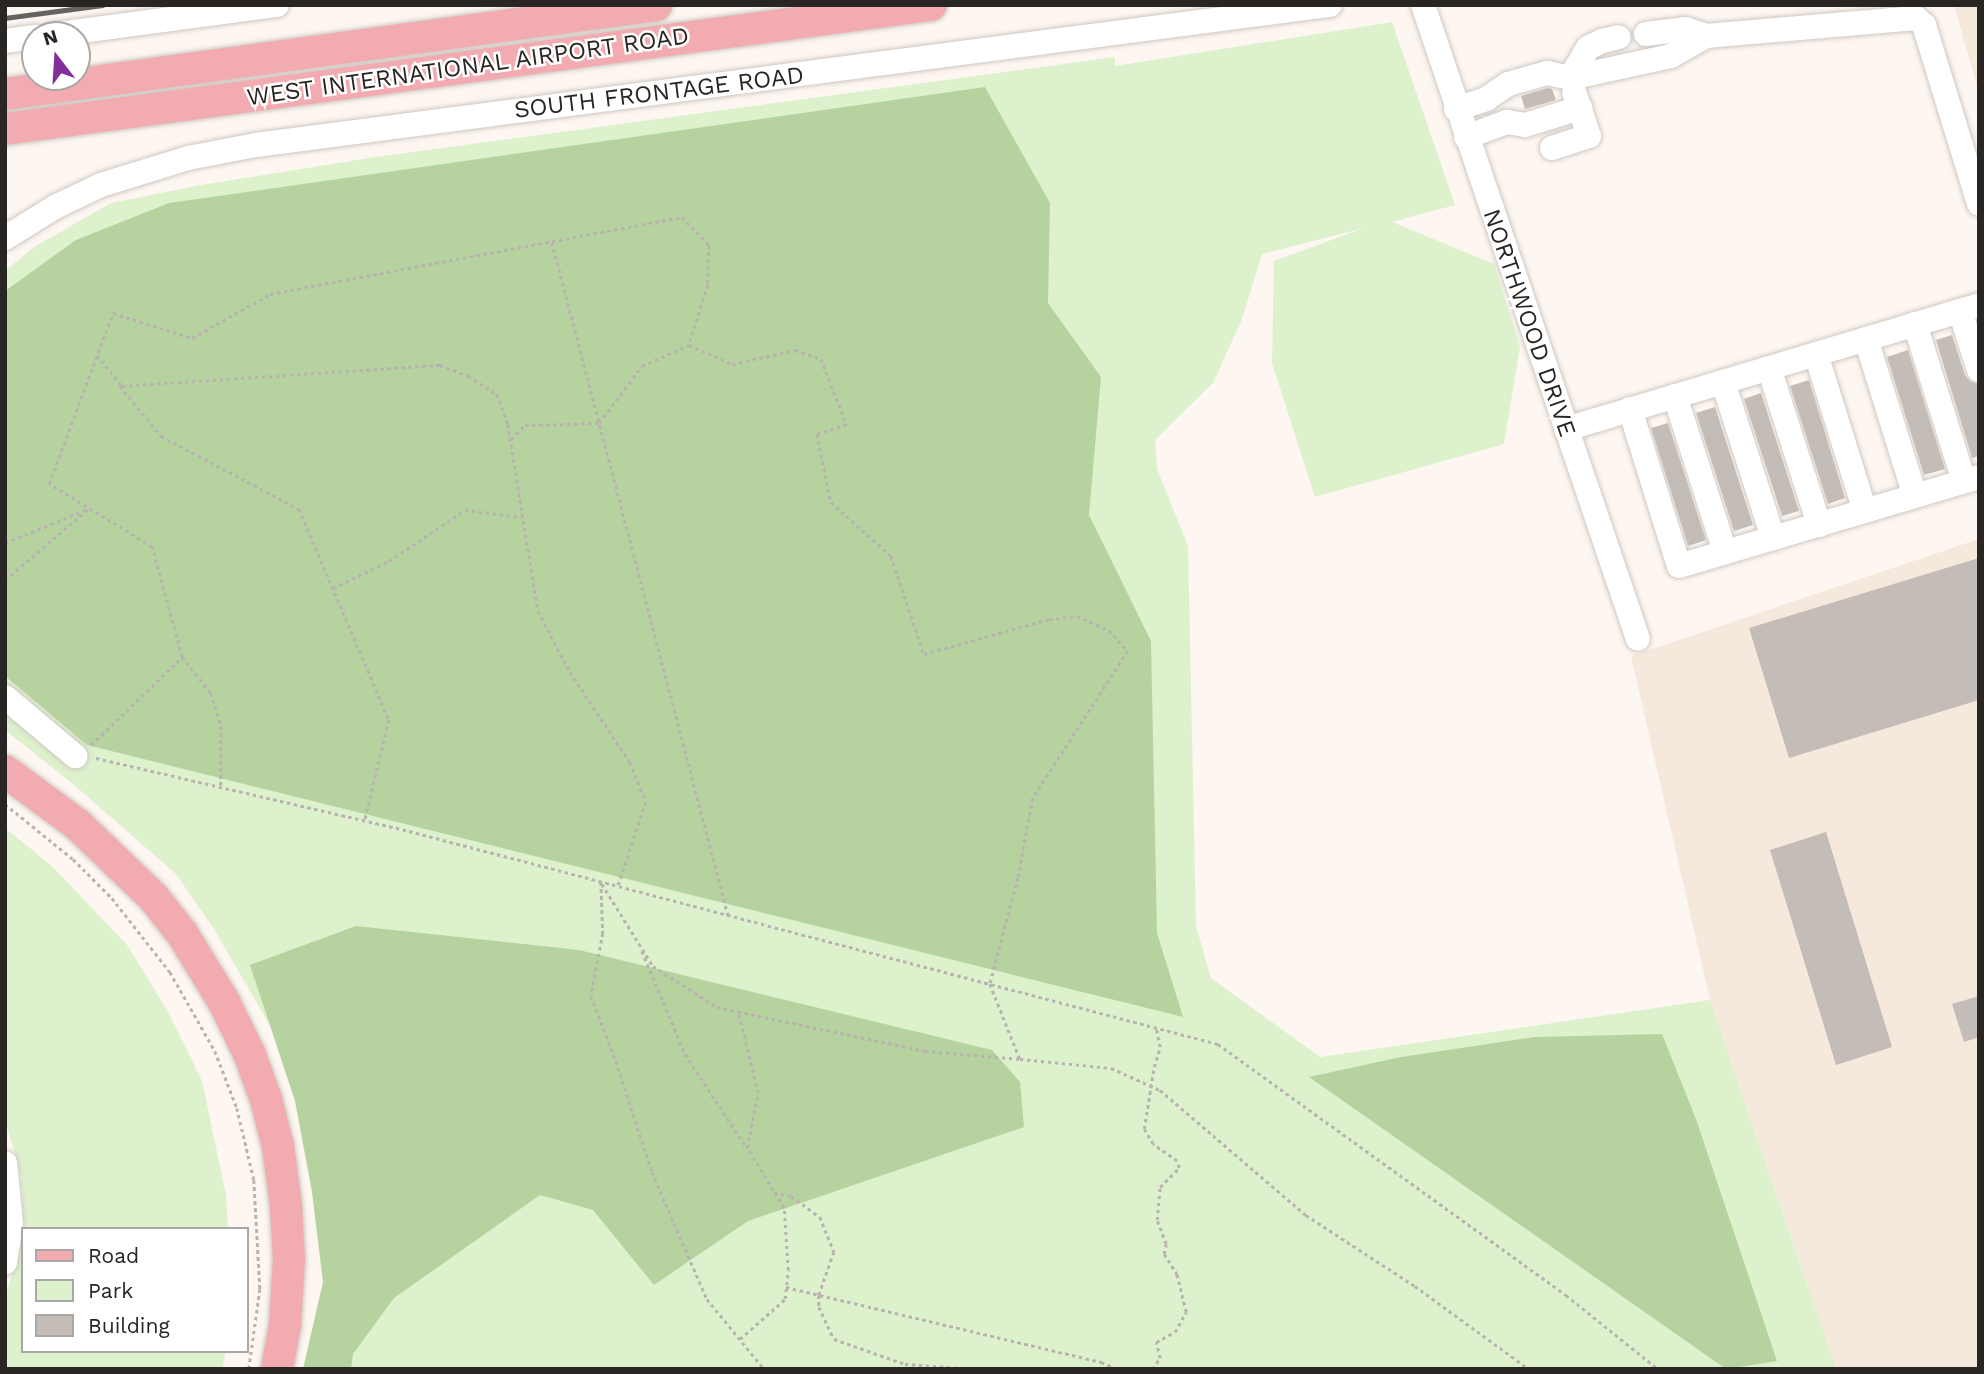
<!DOCTYPE html>
<style>
body{margin:0}
#map{position:relative;width:1984px;height:1374px;overflow:hidden;background:#fdf6f1;font-family:"Work Sans",sans-serif}
div>[style]{position:absolute}
[style*='--x']{left:calc(var(--x)*1px);top:calc(var(--y)*1px);width:calc(var(--w)*1px);rotate:calc(var(--a)*1deg)}
.built>*{inset:0;background:#f5e8dd}
.green>*{inset:0;background:#ddf1cd}
.forest>*{inset:0;background:#b6d39f}
.building>*{inset:0;background:#c3bcb7}
.path>*{height:2.5px;margin-top:-1.25px;transform-origin:0;background:repeating-linear-gradient(90deg,#b8b3af 0 3.5px,transparent 0 7px)}
.roads{filter:drop-shadow(0 0 2px #cfc8c2) drop-shadow(0 0 2px #cfc8c2)}
.minor>*{height:24px;margin:-12px;padding:0 12px;transform-origin:12px;border-radius:12px;background:#fff}
.major>*{height:32px;margin:-16px;padding:0 16px;transform-origin:16px;border-radius:16px;background:#f2acb1}
.rail>*{height:5px;margin:-2.5px;padding:0 2.5px;transform-origin:2.5px;border-radius:2.5px;background:#66625f}
span{translate:-50% -50%;white-space:nowrap;text-align:center;line-height:1.15;-webkit-text-stroke:5px #fff;paint-order:stroke}
.street-label{font-size:24px;color:#282523}
.frame{position:absolute;inset:0;border:7px solid #282523;pointer-events:none}
.legend{position:absolute;left:21px;top:1227px;width:228px;height:126px;box-sizing:border-box;background:#fff;border:2px solid #a9a8a7;margin:0;padding:9px 12px;list-style:none;font-size:21px;color:#282523}
.legend li{display:flex;align-items:center;gap:14px;height:35px}
.legend b{width:35px;border:2px solid #a9a8a7}
.north{position:absolute;left:21px;top:21px;width:70px;height:70px;box-sizing:border-box;background:#fff;border:2px solid #a9a8a7;border-radius:50%;rotate:343deg;font-size:19px;font-weight:700;line-height:28px;text-align:center;color:#282523}
.north::after{content:'';display:block;margin:auto;width:24px;height:32px;background:#842e9c;clip-path:polygon(50% 0,100% 100%,50% 72%,0 100%)}
</style>
<div id="map">
<div class="built">
<div style="clip-path:polygon(1954px 5px,1979px 5px,1979px 93px)"></div>
<div style="clip-path:polygon(1979px 539px,1979px 1369px,1836px 1369px,1710px 1000px,1631px 656px)"></div>
</div>
<div class="green">
<div style="clip-path:polygon(1392px 22px,1455px 205px,1392px 222px,1494px 264px,1520px 346px,1504px 444px,1315px 497px,1272px 363px,1274px 261px,1364px 228px,1262px 254px,1242px 319px,1213px 383px,1155px 440px,1157px 469px,1188px 546px,1196px 926px,1211px 978px,1320px 1057px,1710px 1000px,1836px 1369px,320px 1369px,333px 1298px,314px 1120px,280px 1043px,214px 929px,176px 874px,73px 784px,5px 730px,5px 271px,34px 247px,111px 203px,201px 185px,376px 157px,1115px 57px,1115px 66px)"></div>
<div style="clip-path:polygon(5px 828px,53px 867px,127px 945px,167px 1010px,202px 1081px,226px 1195px,228px 1229px,23px 1229px,23px 1351px,226px 1351px,222px 1369px,5px 1369px,5px 1298px,17px 1259px,23px 1205px,20px 1172px,5px 1119px)"></div>
</div>
<div class="forest">
<div style="clip-path:polygon(985px 87px,1050px 203px,1048px 303px,1101px 377px,1089px 515px,1151px 641px,1157px 933px,1183px 1017px,87px 745px,5px 676px,5px 291px,76px 240px,169px 203px)"></div>
<div style="clip-path:polygon(356px 926px,579px 950px,992px 1050px,1020px 1082px,1024px 1127px,748px 1221px,654px 1285px,593px 1210px,540px 1195px,394px 1298px,353px 1354px,351px 1369px,303px 1369px,323px 1282px,312px 1192px,295px 1101px,250px 965px)"></div>
<div style="clip-path:polygon(1662px 1034px,1696px 1119px,1777px 1361px,1726px 1369px,1309px 1077px,1401px 1057px,1535px 1037px)"></div>
</div>
<div class="building">
<div style="clip-path:polygon(1547px 88px,1552px 89px,1556px 100px,1525px 109px,1521px 96px)"></div>
<div style="clip-path:polygon(1952px 335px,1965px 375px,1970px 381px,1979px 384px,1979px 456px,1972px 458px,1936px 340px)"></div>
<div style="clip-path:polygon(1908px 350px,1945px 469px,1924px 475px,1887px 357px)"></div>
<div style="clip-path:polygon(1809px 380px,1845px 498px,1828px 504px,1790px 386px)"></div>
<div style="clip-path:polygon(1761px 393px,1799px 511px,1782px 516px,1744px 399px)"></div>
<div style="clip-path:polygon(1715px 407px,1753px 525px,1734px 531px,1696px 413px)"></div>
<div style="clip-path:polygon(1668px 423px,1706px 540px,1688px 546px,1651px 428px)"></div>
<div style="clip-path:polygon(1979px 558px,1979px 700px,1789px 758px,1749px 628px)"></div>
<div style="clip-path:polygon(1826px 832px,1892px 1047px,1836px 1065px,1770px 850px)"></div>
<div style="clip-path:polygon(1979px 996px,1979px 1037px,1964px 1042px,1952px 1004px)"></div>
</div>
<div class="path">
<div style="--x:552;--y:242;--w:696;--a:75.34"></div>
<div style="--x:97;--y:355;--w:40;--a:51"></div>
<div style="--x:122;--y:386;--w:319;--a:-3.8"></div>
<div style="--x:440;--y:365;--w:30;--a:21"></div>
<div style="--x:468;--y:376;--w:34;--a:32"></div>
<div style="--x:497;--y:394;--w:32;--a:70"></div>
<div style="--x:508;--y:424;--w:189;--a:80.9"></div>
<div style="--x:538;--y:611;--w:69;--a:62.3"></div>
<div style="--x:570;--y:672;--w:108;--a:56.3"></div>
<div style="--x:630;--y:762;--w:43;--a:68.2"></div>
<div style="--x:646;--y:802;--w:89;--a:108.4"></div>
<div style="--x:120;--y:386;--w:65;--a:50.6"></div>
<div style="--x:161;--y:436;--w:156;--a:27.9"></div>
<div style="--x:299;--y:509;--w:229;--a:66.9"></div>
<div style="--x:389;--y:720;--w:103;--a:103.5"></div>
<div style="--x:511;--y:439;--w:20;--a:-45"></div>
<div style="--x:525;--y:425;--w:74;--a:-1.5"></div>
<div style="--x:599;--y:423;--w:71;--a:-53"></div>
<div style="--x:642;--y:366;--w:51;--a:-24.1"></div>
<div style="--x:5;--y:543;--w:87;--a:-22.4"></div>
<div style="--x:5;--y:580;--w:109;--a:-40.5"></div>
<div style="--x:333;--y:588;--w:62;--a:-25.7"></div>
<div style="--x:389;--y:561;--w:92;--a:-33.9"></div>
<div style="--x:465;--y:510;--w:58;--a:6.9"></div>
<div style="--x:182;--y:657;--w:46;--a:51.1"></div>
<div style="--x:211;--y:693;--w:34;--a:73"></div>
<div style="--x:221;--y:726;--w:59;--a:90"></div>
<div style="--x:91;--y:745;--w:127;--a:-44"></div>
<div style="--x:182;--y:657;--w:114;--a:-105.3"></div>
<div style="--x:152;--y:547;--w:121;--a:-148.5"></div>
<div style="--x:49;--y:484;--w:183;--a:-69.5"></div>
<div style="--x:113;--y:313;--w:83;--a:17.6"></div>
<div style="--x:192;--y:338;--w:90;--a:-29.4"></div>
<div style="--x:270;--y:294;--w:419;--a:-10.6"></div>
<div style="--x:682;--y:217;--w:39;--a:46"></div>
<div style="--x:709;--y:245;--w:40;--a:91.4"></div>
<div style="--x:708;--y:285;--w:63;--a:107.6"></div>
<div style="--x:689;--y:345;--w:47;--a:23.8"></div>
<div style="--x:732;--y:364;--w:65;--a:-12.5"></div>
<div style="--x:795;--y:350;--w:28;--a:19"></div>
<div style="--x:821;--y:359;--w:71;--a:68.5"></div>
<div style="--x:847;--y:425;--w:31;--a:163"></div>
<div style="--x:817;--y:434;--w:69;--a:78.4"></div>
<div style="--x:831;--y:502;--w:81;--a:42"></div>
<div style="--x:891;--y:556;--w:103;--a:71.4"></div>
<div style="--x:924;--y:654;--w:130;--a:-15.6"></div>
<div style="--x:1049;--y:619;--w:28;--a:-6"></div>
<div style="--x:1077;--y:616;--w:35;--a:24"></div>
<div style="--x:1109;--y:630;--w:28;--a:48"></div>
<div style="--x:1128;--y:651;--w:175;--a:122.9"></div>
<div style="--x:1033;--y:798;--w:81;--a:100.6"></div>
<div style="--x:1018;--y:878;--w:110;--a:104.8"></div>
<div style="--x:990;--y:984;--w:81;--a:68.2"></div>
<div style="--x:1020;--y:1059;--w:91;--a:5.6"></div>
<div style="--x:1111;--y:1068;--w:54;--a:24.2"></div>
<div style="--x:1160;--y:1090;--w:192;--a:40.6"></div>
<div style="--x:1306;--y:1215;--w:130;--a:33.1"></div>
<div style="--x:1415;--y:1286;--w:141;--a:36.1"></div>
<div style="--x:96;--y:758;--w:321;--a:13.1"></div>
<div style="--x:409;--y:831;--w:837;--a:14.75"></div>
<div style="--x:1218;--y:1044;--w:429;--a:35.8"></div>
<div style="--x:1566;--y:1295;--w:118;--a:38.8"></div>
<div style="--x:5;--y:804;--w:87;--a:39"></div>
<div style="--x:73;--y:859;--w:55;--a:45"></div>
<div style="--x:112;--y:898;--w:94;--a:51.9"></div>
<div style="--x:170;--y:972;--w:91;--a:60.3"></div>
<div style="--x:215;--y:1051;--w:61;--a:68.9"></div>
<div style="--x:237;--y:1108;--w:74;--a:76.7"></div>
<div style="--x:254;--y:1180;--w:109;--a:86.8"></div>
<div style="--x:260;--y:1289;--w:81;--a:97.8"></div>
<div style="--x:601;--y:882;--w:51;--a:87.8"></div>
<div style="--x:603;--y:933;--w:64;--a:100.8"></div>
<div style="--x:591;--y:996;--w:70;--a:69"></div>
<div style="--x:616;--y:1061;--w:117;--a:72"></div>
<div style="--x:652;--y:1172;--w:138;--a:66.6"></div>
<div style="--x:707;--y:1299;--w:90;--a:50.8"></div>
<div style="--x:602;--y:884;--w:97;--a:58.1"></div>
<div style="--x:653;--y:966;--w:76;--a:32.6"></div>
<div style="--x:717;--y:1007;--w:213;--a:11.9"></div>
<div style="--x:925;--y:1051;--w:95;--a:4.8"></div>
<div style="--x:642;--y:951;--w:112;--a:67.3"></div>
<div style="--x:685;--y:1054;--w:113;--a:56.6"></div>
<div style="--x:747;--y:1148;--w:56;--a:-78.7"></div>
<div style="--x:758;--y:1093;--w:83;--a:-103.9"></div>
<div style="--x:774;--y:1192;--w:17;--a:13"></div>
<div style="--x:791;--y:1196;--w:36;--a:36"></div>
<div style="--x:820;--y:1217;--w:38;--a:68"></div>
<div style="--x:834;--y:1252;--w:46;--a:109.2"></div>
<div style="--x:819;--y:1295;--w:12;--a:90"></div>
<div style="--x:819;--y:1307;--w:35;--a:65"></div>
<div style="--x:834;--y:1339;--w:75;--a:19.4"></div>
<div style="--x:905;--y:1364;--w:71;--a:4"></div>
<div style="--x:786;--y:1287;--w:324;--a:13.4"></div>
<div style="--x:1101;--y:1362;--w:17;--a:24"></div>
<div style="--x:740;--y:1339;--w:60;--a:-41.6"></div>
<div style="--x:785;--y:1299;--w:29;--a:-84"></div>
<div style="--x:788;--y:1270;--w:62;--a:-93.7"></div>
<div style="--x:784;--y:1208;--w:69;--a:-121.4"></div>
<div style="--x:1152;--y:1369;--w:14;--a:-54"></div>
<div style="--x:1160;--y:1358;--w:16;--a:-104"></div>
<div style="--x:1156;--y:1342;--w:21;--a:-28"></div>
<div style="--x:1175;--y:1332;--w:23;--a:-61"></div>
<div style="--x:1186;--y:1312;--w:38;--a:-104"></div>
<div style="--x:1177;--y:1275;--w:25;--a:-122"></div>
<div style="--x:1164;--y:1254;--w:10;--a:-79"></div>
<div style="--x:1166;--y:1244;--w:26;--a:-111"></div>
<div style="--x:1157;--y:1220;--w:33;--a:-85"></div>
<div style="--x:1160;--y:1187;--w:27;--a:-45"></div>
<div style="--x:1179;--y:1168;--w:7;--a:-106"></div>
<div style="--x:1177;--y:1161;--w:29;--a:-145"></div>
<div style="--x:1153;--y:1144;--w:17;--a:-121"></div>
<div style="--x:1144;--y:1129;--w:63;--a:-80.8"></div>
<div style="--x:1154;--y:1067;--w:21;--a:-73"></div>
<div style="--x:1160;--y:1047;--w:19;--a:-102"></div>
</div>
<div class="roads">
<div class="minor">
<div style="--x:1423;--y:5;--w:669;--a:71.27"></div>
<div style="--x:1646;--y:34;--w:39;--a:-7"></div>
<div style="--x:1685;--y:29;--w:22;--a:18"></div>
<div style="--x:51;--y:35;--w:228;--a:-7.6"></div>
<div style="--x:5;--y:41;--w:30;--a:-8"></div>
<div style="--x:1570;--y:78;--w:35;--a:-59"></div>
<div style="--x:1588;--y:48;--w:16;--a:-27"></div>
<div style="--x:1602;--y:41;--w:17;--a:-13"></div>
<div style="--x:1456;--y:109;--w:32;--a:-18"></div>
<div style="--x:1486;--y:99;--w:27;--a:-34"></div>
<div style="--x:1508;--y:84;--w:41;--a:-15.8"></div>
<div style="--x:1547;--y:73;--w:24;--a:12"></div>
<div style="--x:1570;--y:78;--w:103;--a:-12.3"></div>
<div style="--x:1671;--y:56;--w:40;--a:-29.7"></div>
<div style="--x:1706;--y:36;--w:211;--a:-4.9"></div>
<div style="--x:1916;--y:18;--w:11;--a:41"></div>
<div style="--x:1924;--y:25;--w:187;--a:72.9"></div>
<div style="--x:1466;--y:137;--w:44;--a:-20.1"></div>
<div style="--x:1507;--y:122;--w:18;--a:9"></div>
<div style="--x:1525;--y:125;--w:58;--a:-17.2"></div>
<div style="--x:1552;--y:148;--w:39;--a:-18"></div>
<div style="--x:1589;--y:136;--w:46;--a:-108.8"></div>
<div style="--x:5;--y:238;--w:59;--a:-31.8"></div>
<div style="--x:55;--y:207;--w:51;--a:-25.6"></div>
<div style="--x:101;--y:185;--w:91;--a:-17.2"></div>
<div style="--x:188;--y:158;--w:69;--a:-10.8"></div>
<div style="--x:256;--y:145;--w:1083;--a:-7.43"></div>
<div style="--x:1960;--y:311;--w:62;--a:72.1"></div>
<div style="--x:1915;--y:324;--w:164;--a:72.7"></div>
<div style="--x:1866;--y:339;--w:164;--a:72.7"></div>
<div style="--x:1816;--y:354;--w:164;--a:72.7"></div>
<div style="--x:1769;--y:368;--w:165;--a:72.3"></div>
<div style="--x:1723;--y:382;--w:164;--a:72.2"></div>
<div style="--x:1675;--y:396;--w:164;--a:72.2"></div>
<div style="--x:1630;--y:409;--w:164;--a:72.7"></div>
<div style="--x:1679;--y:566;--w:313;--a:-16.5"></div>
<div style="--x:1566;--y:429;--w:431;--a:-16.7"></div>
<div style="--x:5;--y:697;--w:92;--a:40.1"></div>
<div style="--x:5;--y:1163;--w:61;--a:84.4"></div>
<div style="--x:11;--y:1224;--w:39;--a:99"></div>
</div>
<div class="major">
<div style="--x:5;--y:94;--w:657;--a:-7.78"></div>
<div style="--x:5;--y:129;--w:934;--a:-7.63"></div>
<div style="--x:5;--y:771;--w:91;--a:36.5"></div>
<div style="--x:78;--y:825;--w:105;--a:43.8"></div>
<div style="--x:154;--y:898;--w:47;--a:51.9"></div>
<div style="--x:183;--y:935;--w:79;--a:58.5"></div>
<div style="--x:224;--y:1002;--w:57;--a:63.9"></div>
<div style="--x:249;--y:1053;--w:49;--a:69.7"></div>
<div style="--x:266;--y:1099;--w:49;--a:75.7"></div>
<div style="--x:278;--y:1146;--w:61;--a:82.4"></div>
<div style="--x:286;--y:1206;--w:53;--a:86.8"></div>
<div style="--x:289;--y:1259;--w:66;--a:93.5"></div>
<div style="--x:285;--y:1325;--w:45;--a:100.3"></div>
</div>
</div>
<div class="rail">
<div style="--x:5;--y:18;--w:98;--a:-7.6"></div>
</div>
<div class="street-label">
<span style="left:468px;top:67px;rotate:-8deg">WEST INTERNATIONAL AIRPORT ROAD</span>
<span style="left:659px;top:93px;rotate:-7deg">SOUTH FRONTAGE ROAD</span>
<span style="left:1529px;top:323px;rotate:71deg">NORTHWOOD DRIVE</span>
</div>
<div class="frame"></div>
<ul class="legend">
<li><b style="height:9px;background:#f2acb1"></b>Road</li>
<li><b style="height:19px;background:#ddf1cd"></b>Park</li>
<li><b style="height:19px;background:#c3bcb7"></b>Building</li>
</ul>
<div class="north">N</div>
</div>
